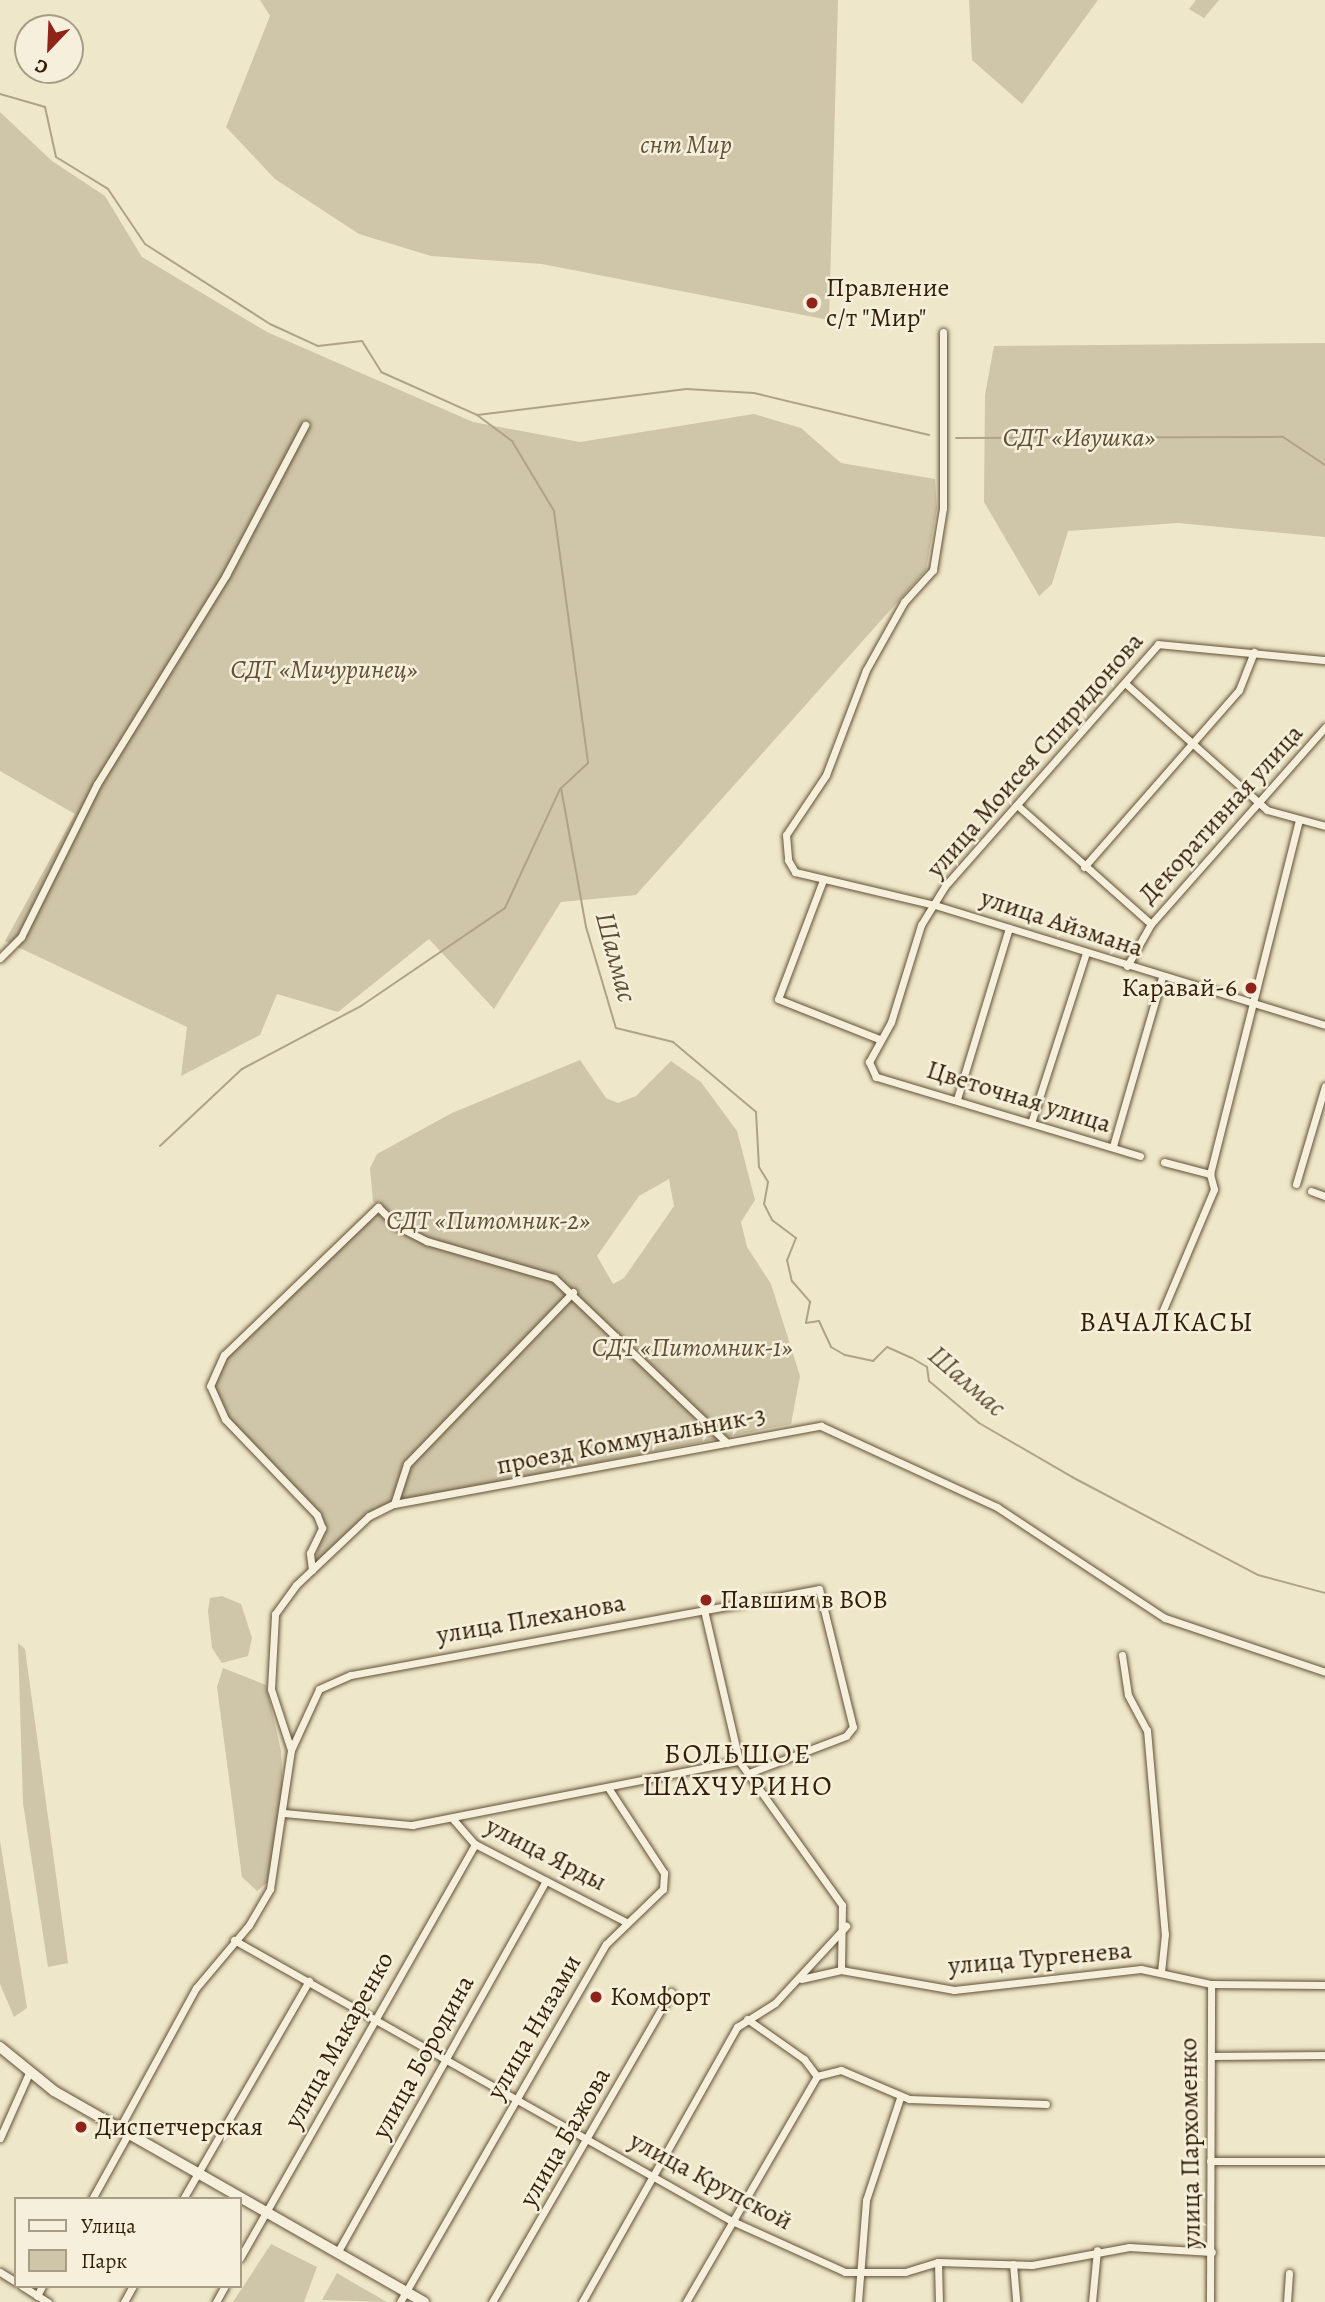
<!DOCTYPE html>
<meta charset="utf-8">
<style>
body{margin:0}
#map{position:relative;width:1325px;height:2302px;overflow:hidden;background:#efe7c9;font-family:Alegreya,serif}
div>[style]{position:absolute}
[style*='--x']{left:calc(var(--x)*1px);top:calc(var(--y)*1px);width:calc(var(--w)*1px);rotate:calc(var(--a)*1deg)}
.green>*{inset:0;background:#cfc5a8}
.stream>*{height:2px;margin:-1px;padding:0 1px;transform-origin:1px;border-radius:1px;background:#afa387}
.roads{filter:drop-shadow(0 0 2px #625137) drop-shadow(0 0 2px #625137)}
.street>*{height:7px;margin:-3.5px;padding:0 3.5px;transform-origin:3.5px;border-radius:3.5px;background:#f5efdc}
.secondary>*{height:10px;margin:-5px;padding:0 5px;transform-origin:5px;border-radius:5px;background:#f5efdc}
.dots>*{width:19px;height:19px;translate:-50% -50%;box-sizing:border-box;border:4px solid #f5efdc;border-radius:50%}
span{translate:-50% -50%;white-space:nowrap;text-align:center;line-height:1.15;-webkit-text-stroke:5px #f5efdc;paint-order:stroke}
.park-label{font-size:26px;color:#625137;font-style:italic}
.poi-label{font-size:26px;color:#331f06}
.left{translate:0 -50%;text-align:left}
.right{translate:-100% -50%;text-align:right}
.street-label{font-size:26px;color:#331f06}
.water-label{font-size:28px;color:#5e4d33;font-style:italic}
.neighbourhood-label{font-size:28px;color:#331f06;letter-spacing:2px}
.legend{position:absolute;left:14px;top:2197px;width:228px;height:91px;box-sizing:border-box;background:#f5efdc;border:2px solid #a79c86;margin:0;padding:9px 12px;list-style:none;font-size:21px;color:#331f06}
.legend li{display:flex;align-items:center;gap:14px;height:35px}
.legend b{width:35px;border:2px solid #a79c86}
.north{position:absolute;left:14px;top:14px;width:70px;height:70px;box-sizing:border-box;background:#f5efdc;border:2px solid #a79c86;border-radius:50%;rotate:203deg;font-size:19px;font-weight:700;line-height:28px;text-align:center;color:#331f06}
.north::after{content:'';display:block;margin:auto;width:24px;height:32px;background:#8f2418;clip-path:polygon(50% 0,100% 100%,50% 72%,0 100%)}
</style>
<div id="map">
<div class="green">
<div style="clip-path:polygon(260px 0,838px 0,829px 320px,542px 264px,431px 256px,359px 234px,275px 179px,226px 127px,270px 16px)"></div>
<div style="clip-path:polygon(969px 0,1098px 0,1022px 104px,972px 60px)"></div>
<div style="clip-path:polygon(1196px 0,1219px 0,1204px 18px,1189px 9px)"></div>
<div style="clip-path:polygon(0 112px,52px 161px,105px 196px,142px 257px,267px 332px,473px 422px,580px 442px,754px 414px,801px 428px,841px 463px,935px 479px,937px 508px,926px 570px,636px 895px,561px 902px,494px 1009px,429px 939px,338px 1012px,277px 994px,260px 1035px,181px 1076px,187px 1027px,5px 941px,75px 814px,0 771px)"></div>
<div style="clip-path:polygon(1325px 343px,1325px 537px,1178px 523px,1068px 531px,1052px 584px,1039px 596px,984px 502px,985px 395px,994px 346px)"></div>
<div style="clip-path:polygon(evenodd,580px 1060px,606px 1098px,618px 1103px,636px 1096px,671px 1061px,701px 1082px,737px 1131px,755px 1200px,741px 1222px,747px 1247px,771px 1284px,800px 1376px,791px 1424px,395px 1503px,408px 1465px,552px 1318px,406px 1464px,392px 1502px,315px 1566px,322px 1523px,227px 1418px,212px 1396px,217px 1368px,379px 1206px,373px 1201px,370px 1168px,377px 1154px,452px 1113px,580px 1060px,669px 1179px,674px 1206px,624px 1278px,613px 1284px,597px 1256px,639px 1196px,669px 1179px)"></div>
<div style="clip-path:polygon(222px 1596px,241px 1604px,252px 1638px,248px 1656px,222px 1663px,212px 1648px,208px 1611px,210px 1598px)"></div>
<div style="clip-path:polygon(18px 1643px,25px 1649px,68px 1963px,48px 1967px,23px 1803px)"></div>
<div style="clip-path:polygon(223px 1668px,266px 1685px,281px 1751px,283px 1793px,269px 1881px,257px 1891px,242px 1877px,217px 1687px)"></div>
<div style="clip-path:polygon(0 1841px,27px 2008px,14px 2017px,0 1984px)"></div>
<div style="clip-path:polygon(271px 2244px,317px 2267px,304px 2302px,233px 2302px)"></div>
<div style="clip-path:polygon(337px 2273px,352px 2282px,387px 2302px,322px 2300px)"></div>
</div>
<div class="stream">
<div style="--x:0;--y:94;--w:47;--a:16.1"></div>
<div style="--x:45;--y:107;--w:51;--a:77.6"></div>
<div style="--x:56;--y:157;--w:61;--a:31.6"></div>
<div style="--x:108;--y:189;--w:66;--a:56.1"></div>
<div style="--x:145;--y:244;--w:148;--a:32.6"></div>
<div style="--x:270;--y:324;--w:53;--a:24.6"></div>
<div style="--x:318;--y:346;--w:44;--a:-6.5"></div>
<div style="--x:362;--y:341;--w:36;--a:58"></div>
<div style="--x:381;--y:372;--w:105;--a:24.1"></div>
<div style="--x:477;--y:415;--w:211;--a:-7.1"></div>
<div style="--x:686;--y:389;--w:68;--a:3.4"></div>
<div style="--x:754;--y:393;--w:180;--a:13.5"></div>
<div style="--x:477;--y:415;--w:44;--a:36.6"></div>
<div style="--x:512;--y:441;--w:82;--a:59"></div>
<div style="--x:554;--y:511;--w:254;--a:82.3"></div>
<div style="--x:588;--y:763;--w:37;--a:137"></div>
<div style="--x:561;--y:788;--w:141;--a:79.8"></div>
<div style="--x:586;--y:927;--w:105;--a:73.5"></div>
<div style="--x:616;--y:1028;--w:59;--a:13.8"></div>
<div style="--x:673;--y:1042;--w:109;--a:40.1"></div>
<div style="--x:756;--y:1112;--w:55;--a:86.9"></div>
<div style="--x:759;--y:1167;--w:17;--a:59"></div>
<div style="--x:768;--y:1182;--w:22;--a:100"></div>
<div style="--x:764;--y:1204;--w:18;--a:63"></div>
<div style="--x:772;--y:1220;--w:30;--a:37"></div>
<div style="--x:796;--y:1238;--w:24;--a:112"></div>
<div style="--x:787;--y:1260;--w:22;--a:77"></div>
<div style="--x:792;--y:1281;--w:28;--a:49"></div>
<div style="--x:810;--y:1302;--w:21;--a:101"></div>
<div style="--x:806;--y:1323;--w:13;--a:-9"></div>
<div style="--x:819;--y:1321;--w:29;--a:65"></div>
<div style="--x:831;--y:1347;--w:16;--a:30"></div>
<div style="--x:845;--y:1355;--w:29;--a:12"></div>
<div style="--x:873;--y:1361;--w:20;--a:-45"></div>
<div style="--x:887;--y:1347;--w:27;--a:24"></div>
<div style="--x:912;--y:1358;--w:17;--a:31"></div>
<div style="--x:927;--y:1367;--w:14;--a:82"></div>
<div style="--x:929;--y:1381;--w:65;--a:40"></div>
<div style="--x:979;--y:1423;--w:108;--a:30.1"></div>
<div style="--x:1072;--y:1477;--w:210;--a:27.8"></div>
<div style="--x:1258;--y:1575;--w:69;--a:15"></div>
<div style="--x:956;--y:438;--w:327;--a:-0.2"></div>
<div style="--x:1283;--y:437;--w:50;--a:33.7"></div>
<div style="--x:160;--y:1146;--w:112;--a:-43.2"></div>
<div style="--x:242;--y:1069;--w:135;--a:-27.9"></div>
<div style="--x:361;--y:1006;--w:174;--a:-34.2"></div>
<div style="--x:505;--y:908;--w:131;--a:-65.2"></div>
</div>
<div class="roads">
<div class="street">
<div style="--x:943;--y:332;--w:176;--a:90"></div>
<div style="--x:943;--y:508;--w:63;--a:99.2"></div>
<div style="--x:933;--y:570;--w:43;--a:132.2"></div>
<div style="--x:904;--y:602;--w:78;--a:119.2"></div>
<div style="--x:866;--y:670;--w:112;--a:110.9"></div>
<div style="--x:826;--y:775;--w:72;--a:123.7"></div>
<div style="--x:786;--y:835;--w:25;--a:85"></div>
<div style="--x:788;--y:860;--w:14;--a:60"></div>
<div style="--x:795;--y:872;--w:144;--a:13.3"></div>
<div style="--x:935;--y:905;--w:408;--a:17.1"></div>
<div style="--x:1126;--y:684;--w:189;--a:41.8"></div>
<div style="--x:1267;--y:810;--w:60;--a:15.4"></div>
<div style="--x:1017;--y:805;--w:179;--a:41.6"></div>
<div style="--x:1084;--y:867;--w:235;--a:-48.8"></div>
<div style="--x:1239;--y:690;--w:41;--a:-68.5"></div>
<div style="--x:823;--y:880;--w:127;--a:110.7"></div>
<div style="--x:778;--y:999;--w:109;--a:21.6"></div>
<div style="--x:0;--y:958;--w:30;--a:-45"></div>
<div style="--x:21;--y:937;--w:171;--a:-63.6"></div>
<div style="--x:97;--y:784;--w:246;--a:-58.3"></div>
<div style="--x:226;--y:575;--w:170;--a:-62.2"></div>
<div style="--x:1127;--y:966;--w:48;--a:-60.3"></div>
<div style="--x:1151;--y:924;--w:263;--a:-48.5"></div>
<div style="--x:957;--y:1099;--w:179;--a:-73.1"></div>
<div style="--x:1032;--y:1120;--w:176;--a:-72.1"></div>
<div style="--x:1113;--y:1146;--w:176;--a:-73.8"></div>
<div style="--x:1140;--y:1156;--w:276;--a:-163.3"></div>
<div style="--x:876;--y:1077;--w:17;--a:-115"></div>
<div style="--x:869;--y:1062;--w:46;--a:-61.2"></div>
<div style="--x:891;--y:1022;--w:102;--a:-72.8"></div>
<div style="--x:921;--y:925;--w:46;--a:-58.4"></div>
<div style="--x:945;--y:886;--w:322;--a:-48.6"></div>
<div style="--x:1158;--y:644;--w:168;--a:5.5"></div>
<div style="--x:1164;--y:1162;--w:48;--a:14.6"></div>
<div style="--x:1296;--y:1184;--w:102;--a:-73.5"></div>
<div style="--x:1311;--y:1191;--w:15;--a:20"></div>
<div style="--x:1163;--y:1310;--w:131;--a:-67.1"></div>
<div style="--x:1214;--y:1189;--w:16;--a:-105"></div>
<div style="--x:1210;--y:1174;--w:365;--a:-75.9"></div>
<div style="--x:394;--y:1504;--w:42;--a:-72"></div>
<div style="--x:407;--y:1464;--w:239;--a:-46"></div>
<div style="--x:312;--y:1570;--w:17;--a:-97"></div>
<div style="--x:310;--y:1553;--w:28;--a:-64"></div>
<div style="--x:322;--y:1528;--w:14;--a:-111"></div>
<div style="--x:317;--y:1515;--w:133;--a:-133.8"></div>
<div style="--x:225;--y:1419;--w:36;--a:-114"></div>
<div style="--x:210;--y:1386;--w:34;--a:-66"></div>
<div style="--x:224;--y:1355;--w:214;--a:-43.9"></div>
<div style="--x:378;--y:1207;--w:27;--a:45"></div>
<div style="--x:397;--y:1226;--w:34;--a:27"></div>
<div style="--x:427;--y:1241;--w:132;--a:16.2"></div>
<div style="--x:554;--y:1278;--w:239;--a:43.6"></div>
<div style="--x:704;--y:1610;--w:155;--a:76.9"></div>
<div style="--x:739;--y:1761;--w:177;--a:54.4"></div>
<div style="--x:842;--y:1905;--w:65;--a:90.9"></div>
<div style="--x:1122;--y:1655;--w:40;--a:81.5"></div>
<div style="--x:1128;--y:1695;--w:40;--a:62"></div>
<div style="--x:1147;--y:1730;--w:205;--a:85"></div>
<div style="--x:1165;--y:1934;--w:37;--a:96"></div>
<div style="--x:291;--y:1750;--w:67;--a:-65.3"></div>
<div style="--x:319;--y:1689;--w:35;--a:-24"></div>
<div style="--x:351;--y:1675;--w:476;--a:-10.4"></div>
<div style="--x:819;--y:1589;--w:142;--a:76.2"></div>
<div style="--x:853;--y:1727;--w:11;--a:128"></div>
<div style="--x:846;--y:1736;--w:104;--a:159.1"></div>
<div style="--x:284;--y:1813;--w:129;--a:5.4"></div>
<div style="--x:412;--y:1825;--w:333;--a:-11.1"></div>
<div style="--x:452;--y:1818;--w:35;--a:49"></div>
<div style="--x:475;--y:1844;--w:170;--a:27.3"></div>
<div style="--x:234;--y:1940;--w:570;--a:29.45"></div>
<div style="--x:730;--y:2220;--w:126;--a:24.3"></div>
<div style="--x:845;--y:2272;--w:60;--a:0"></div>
<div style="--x:905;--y:2272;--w:34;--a:-17"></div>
<div style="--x:938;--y:2262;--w:94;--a:1.8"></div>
<div style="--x:1032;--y:2265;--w:99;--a:-10.5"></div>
<div style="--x:1129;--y:2247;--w:83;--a:3.4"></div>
<div style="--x:801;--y:1979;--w:41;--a:-12.7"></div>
<div style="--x:841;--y:1970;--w:115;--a:10"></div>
<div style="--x:954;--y:1990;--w:188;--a:-6.4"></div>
<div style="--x:1141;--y:1969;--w:72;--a:12.1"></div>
<div style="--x:1211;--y:1984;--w:114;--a:0.5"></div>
<div style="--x:747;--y:2019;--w:70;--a:35.1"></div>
<div style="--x:804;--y:2059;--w:21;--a:53"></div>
<div style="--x:1212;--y:2056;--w:113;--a:-0.5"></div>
<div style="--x:119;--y:2129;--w:161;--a:-61.4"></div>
<div style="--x:196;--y:1988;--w:82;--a:-49.9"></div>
<div style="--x:249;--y:1925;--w:42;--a:-59.7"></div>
<div style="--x:270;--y:1889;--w:141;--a:-81.4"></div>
<div style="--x:291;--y:1750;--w:64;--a:-108.2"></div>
<div style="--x:271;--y:1689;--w:75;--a:-86.9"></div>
<div style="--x:275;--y:1614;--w:36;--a:-54"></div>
<div style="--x:296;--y:1585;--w:100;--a:-43.4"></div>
<div style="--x:369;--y:1516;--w:28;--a:-26"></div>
<div style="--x:394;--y:1504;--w:434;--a:-10.4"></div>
<div style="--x:821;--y:1426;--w:194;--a:24.7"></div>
<div style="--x:997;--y:1507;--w:201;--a:33.5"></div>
<div style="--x:1165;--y:1618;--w:169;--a:18.6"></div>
<div style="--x:0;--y:2138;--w:69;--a:-66"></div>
<div style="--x:1210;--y:2161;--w:115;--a:0"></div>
<div style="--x:92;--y:2199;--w:74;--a:-61"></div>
<div style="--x:183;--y:2199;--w:252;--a:-60"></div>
<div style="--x:337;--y:2253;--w:427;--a:-60.7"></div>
<div style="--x:240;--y:2258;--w:476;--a:-60.4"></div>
<div style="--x:938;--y:2262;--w:40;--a:88.6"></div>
<div style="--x:1013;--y:2264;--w:38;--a:85"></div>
<div style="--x:0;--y:2272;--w:19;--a:32"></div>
<div style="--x:22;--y:2286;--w:31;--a:32"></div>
<div style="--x:37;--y:2296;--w:11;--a:-63"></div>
<div style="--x:124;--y:2302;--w:18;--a:-61"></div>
<div style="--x:216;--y:2302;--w:18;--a:-61"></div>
<div style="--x:400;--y:2302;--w:413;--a:-60.1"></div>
<div style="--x:606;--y:1944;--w:79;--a:-44"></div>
<div style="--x:663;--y:1889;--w:16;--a:-86"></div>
<div style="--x:664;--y:1873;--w:100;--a:-123.2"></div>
<div style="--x:492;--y:2302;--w:358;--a:-60"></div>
<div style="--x:582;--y:2302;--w:316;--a:-60.6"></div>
<div style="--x:737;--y:2027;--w:45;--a:-32.3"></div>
<div style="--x:775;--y:2003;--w:105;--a:-47.3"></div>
<div style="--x:686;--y:2302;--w:261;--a:-59.9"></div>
<div style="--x:817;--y:2076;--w:25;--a:-14"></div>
<div style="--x:841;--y:2070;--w:74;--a:23.1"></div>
<div style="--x:909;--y:2099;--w:137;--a:2.1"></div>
<div style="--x:858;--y:2302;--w:102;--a:-85.5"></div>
<div style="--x:866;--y:2200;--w:108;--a:-71.6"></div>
<div style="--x:1092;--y:2302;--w:52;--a:-84.5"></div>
<div style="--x:1210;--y:2302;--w:318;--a:-89.8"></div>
<div style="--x:1287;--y:2302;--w:29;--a:-86"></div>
</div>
<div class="secondary">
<div style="--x:0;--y:2047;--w:70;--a:39.2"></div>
<div style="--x:54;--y:2091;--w:426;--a:29.7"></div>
</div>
</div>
<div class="dots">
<div style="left:812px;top:303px;background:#8f2418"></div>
<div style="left:1251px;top:988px;background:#8f2418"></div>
<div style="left:706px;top:1600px;background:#8f2418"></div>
<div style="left:596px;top:1997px;background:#8f2418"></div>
<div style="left:81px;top:2127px;background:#8f2418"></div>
</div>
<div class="park-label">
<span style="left:686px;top:145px">снт Мир</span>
<span style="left:1079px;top:438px">СДТ «Ивушка»</span>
<span style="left:324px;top:670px">СДТ «Мичуринец»</span>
<span style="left:488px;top:1221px">СДТ «Питомник-2»</span>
<span style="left:692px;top:1348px">СДТ «Питомник-1»</span>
</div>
<div class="poi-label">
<span class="left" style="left:826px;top:303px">Правление<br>с/т "Мир"</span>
<span class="right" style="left:1237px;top:988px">Каравай-6</span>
<span class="left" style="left:720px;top:1600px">Павшим в ВОВ</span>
<span class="left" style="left:610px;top:1997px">Комфорт</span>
<span class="left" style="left:95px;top:2127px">Диспетчерская</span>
</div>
<div class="street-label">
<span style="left:1035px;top:755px;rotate:-49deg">улица Моисея Спиридонова</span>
<span style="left:1221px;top:814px;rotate:-48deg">Декоративная улица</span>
<span style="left:1062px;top:923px;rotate:18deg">улица Айзмана</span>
<span style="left:1019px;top:1097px;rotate:17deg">Цветочная улица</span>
<span style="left:631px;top:1440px;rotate:-11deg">проезд Коммунальник-3</span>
<span style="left:531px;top:1619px;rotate:-10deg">улица Плеханова</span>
<span style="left:546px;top:1854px;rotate:27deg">улица Ярды</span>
<span style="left:1040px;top:1958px;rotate:-5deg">улица Тургенева</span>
<span style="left:534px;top:2027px;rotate:-60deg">улица Низами</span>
<span style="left:339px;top:2040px;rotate:-61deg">улица Макаренко</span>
<span style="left:423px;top:2057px;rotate:-61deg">улица Бородина</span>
<span style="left:565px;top:2137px;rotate:-60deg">улица Бажова</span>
<span style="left:1190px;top:2143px;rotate:-91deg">улица Пархоменко</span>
<span style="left:711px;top:2181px;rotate:28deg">улица Крупской</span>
</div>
<div class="water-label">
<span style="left:616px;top:957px;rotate:75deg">Шалмас</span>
<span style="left:967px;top:1381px;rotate:41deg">Шалмас</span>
</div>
<div class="neighbourhood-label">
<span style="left:1167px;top:1322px">ВАЧАЛКАСЫ</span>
<span style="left:738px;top:1770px">БОЛЬШОЕ<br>ШАХЧУРИНО</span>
</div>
<ul class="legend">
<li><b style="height:9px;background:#f5efdc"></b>Улица</li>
<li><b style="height:19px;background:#cfc5a8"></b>Парк</li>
</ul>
<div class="north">С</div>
</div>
